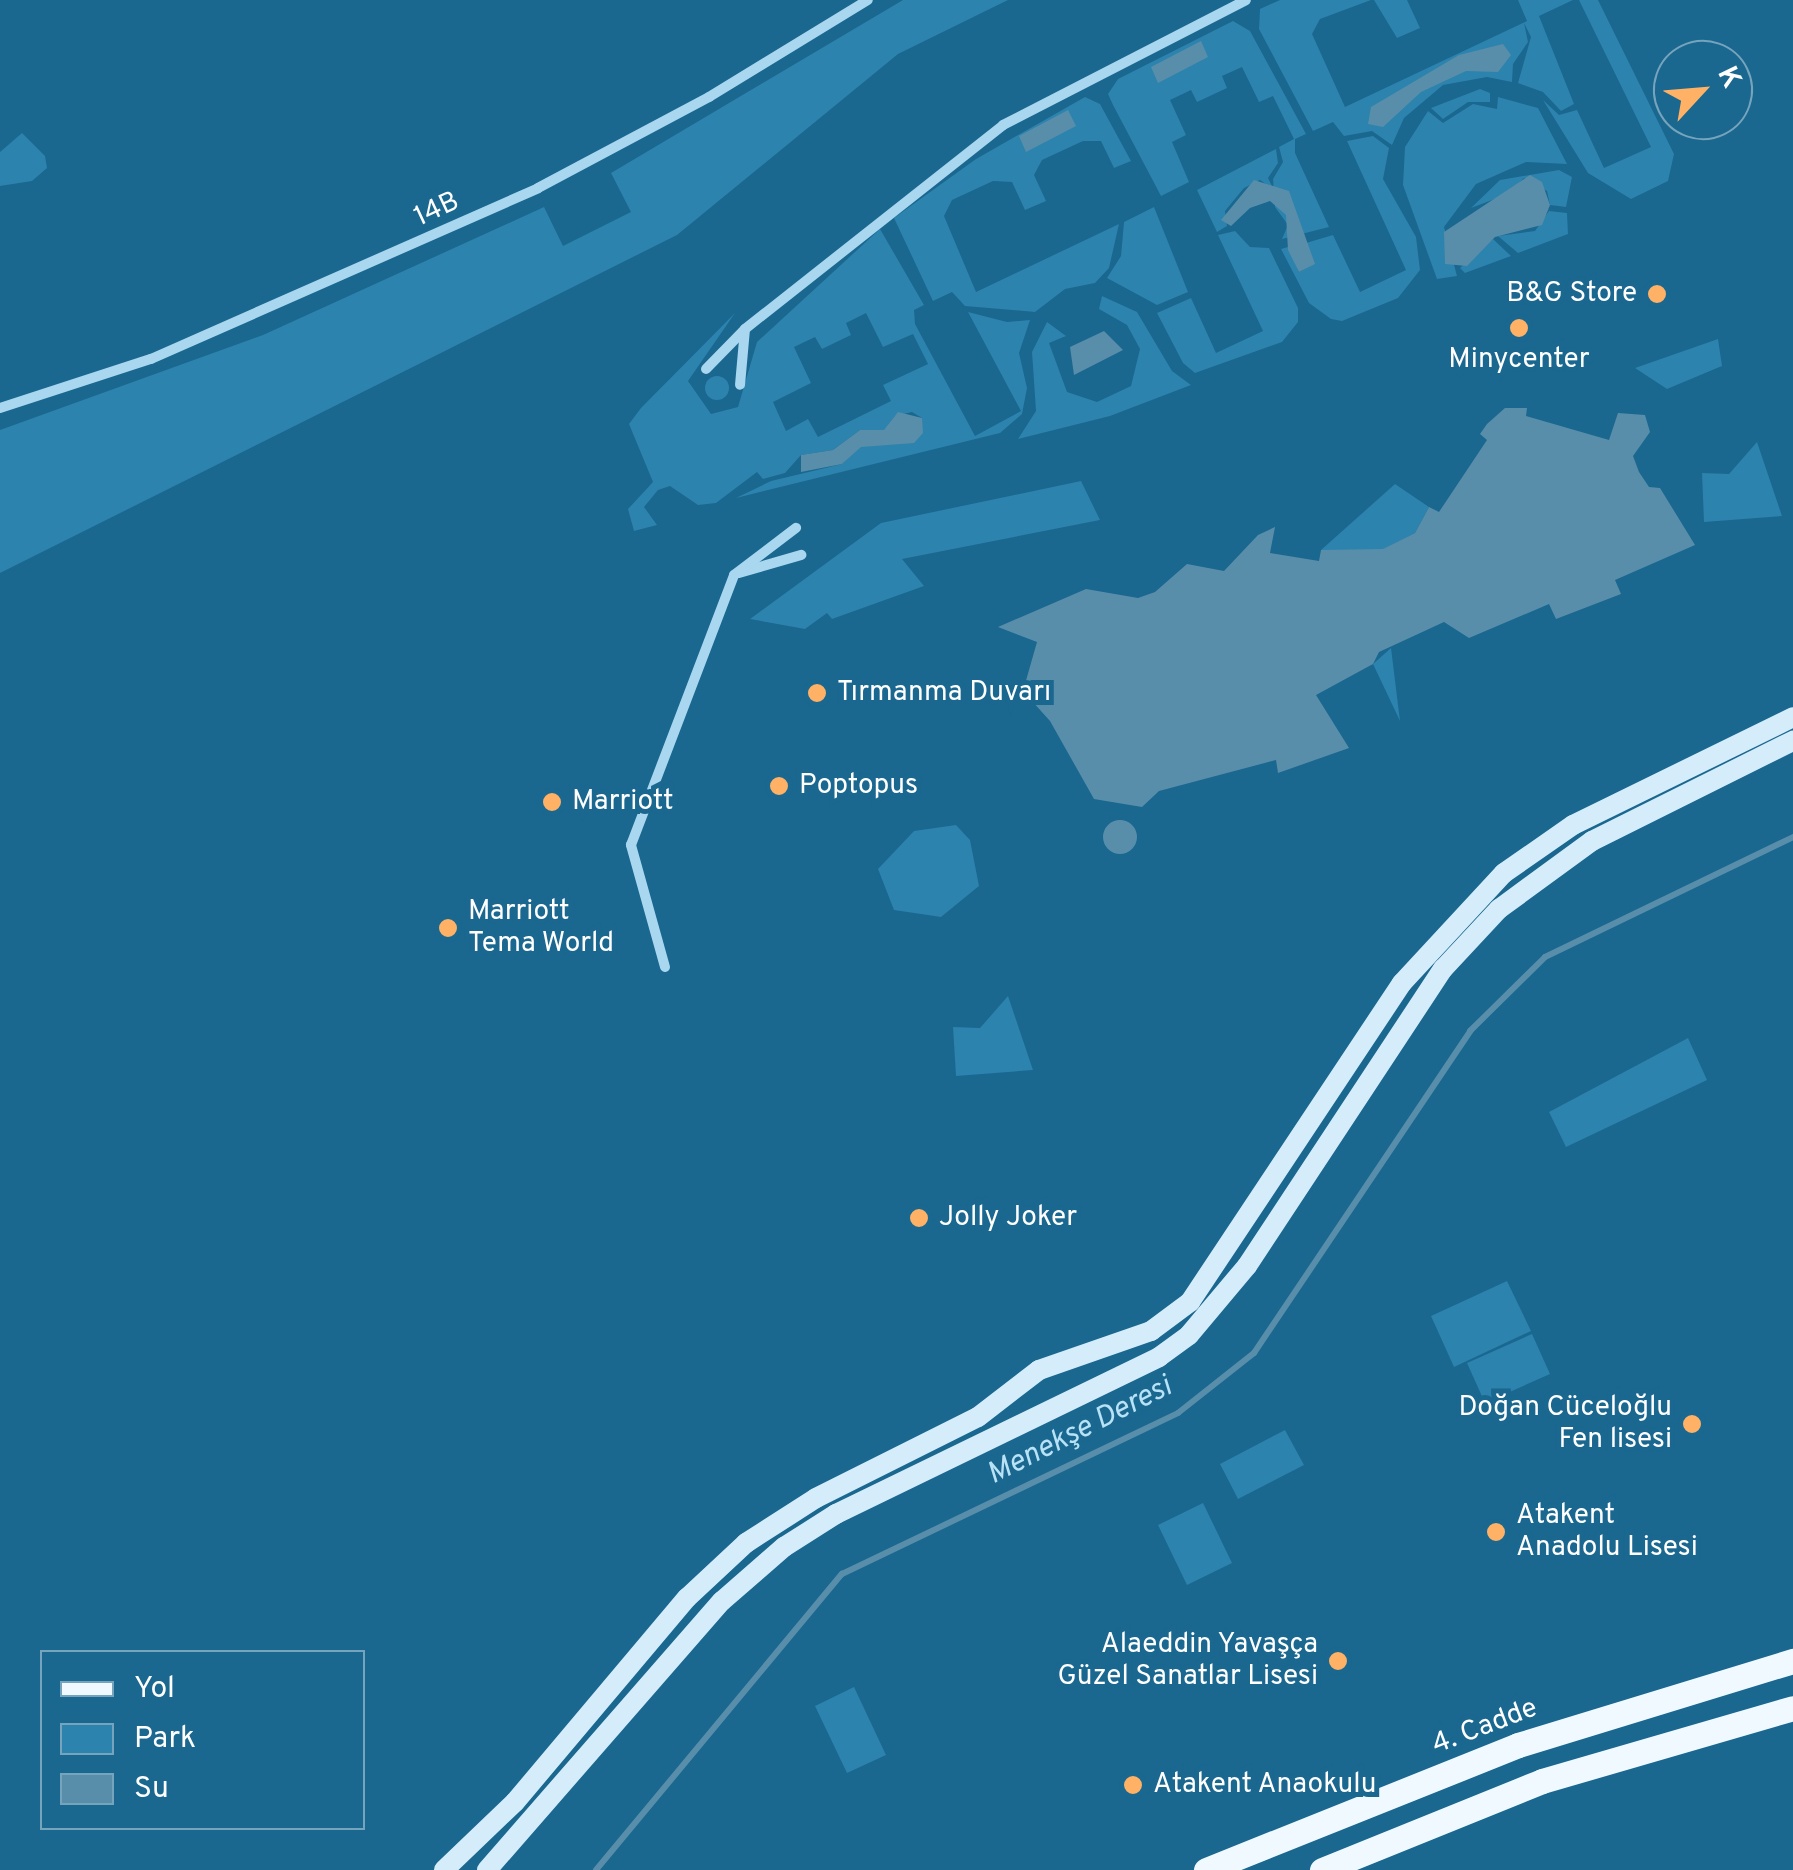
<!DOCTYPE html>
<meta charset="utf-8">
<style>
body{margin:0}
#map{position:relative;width:1793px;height:1870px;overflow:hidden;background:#1a6790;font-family:Overpass,sans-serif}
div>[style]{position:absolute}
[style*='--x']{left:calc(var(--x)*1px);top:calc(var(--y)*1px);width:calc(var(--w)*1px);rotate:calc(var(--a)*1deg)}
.green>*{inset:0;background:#2c83ae}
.round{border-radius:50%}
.water>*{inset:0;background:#598eaa}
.stream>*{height:6px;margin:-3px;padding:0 3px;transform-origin:3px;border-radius:3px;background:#598eaa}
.street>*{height:10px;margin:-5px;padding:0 5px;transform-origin:5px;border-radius:5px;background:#a8d7ef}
.secondary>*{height:20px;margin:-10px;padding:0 10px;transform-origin:10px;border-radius:10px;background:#d5edfa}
.primary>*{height:25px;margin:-12.5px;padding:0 12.5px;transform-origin:12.5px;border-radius:12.5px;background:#eff9ff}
.dots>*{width:28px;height:28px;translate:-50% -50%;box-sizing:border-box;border:5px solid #1a6790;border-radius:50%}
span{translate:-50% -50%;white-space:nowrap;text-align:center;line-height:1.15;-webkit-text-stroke:10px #1a6790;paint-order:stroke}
.street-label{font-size:28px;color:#fff}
.poi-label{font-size:28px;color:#fff}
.right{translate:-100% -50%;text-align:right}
.left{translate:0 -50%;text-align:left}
.water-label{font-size:30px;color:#b8e2f6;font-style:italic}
.legend{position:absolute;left:40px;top:1650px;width:325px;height:180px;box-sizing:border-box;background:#1a6790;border:2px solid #76a4bc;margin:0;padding:12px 18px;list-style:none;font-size:30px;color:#fff}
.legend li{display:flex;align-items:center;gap:20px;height:50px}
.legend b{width:50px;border:2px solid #76a4bc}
.north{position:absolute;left:1653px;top:40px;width:100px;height:100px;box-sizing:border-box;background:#1a6790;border:2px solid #76a4bc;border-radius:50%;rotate:64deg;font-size:28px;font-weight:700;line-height:40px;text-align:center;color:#fff}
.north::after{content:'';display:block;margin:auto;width:35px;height:45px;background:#ffb165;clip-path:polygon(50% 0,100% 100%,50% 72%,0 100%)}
</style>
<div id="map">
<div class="green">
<div style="clip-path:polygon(903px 0,1008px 0,898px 54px,677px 235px,0 573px,0 430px,263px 335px,544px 207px,563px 246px,631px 212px,611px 173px)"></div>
<div style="clip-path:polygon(1280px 0,1371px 0,1320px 19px,1312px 34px,1345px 107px,1527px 21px,1518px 0,1573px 0,1539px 16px,1574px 104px,1561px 111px,1543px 92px,1518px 83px,1531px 37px,1524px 23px,1528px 42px,1513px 64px,1512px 82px,1487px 77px,1443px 85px,1404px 118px,1392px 145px,1372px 131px,1344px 136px,1333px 122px,1313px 131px,1259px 29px,1260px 9px)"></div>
<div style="clip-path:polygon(1374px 0,1407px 0,1420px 28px,1397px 38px)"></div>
<div style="clip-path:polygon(1579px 0,1598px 0,1674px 154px,1668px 181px,1631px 199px,1588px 173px,1543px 100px,1559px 115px,1577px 110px,1604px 168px,1651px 147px)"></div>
<div style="clip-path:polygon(1233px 21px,1250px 31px,1306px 134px,1295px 139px,1295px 153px,1329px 227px,1282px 239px,1288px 225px,1275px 207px,1273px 179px,1283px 162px,1279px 147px,1294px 139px,1273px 96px,1259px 102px,1242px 67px,1222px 76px,1227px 88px,1197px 102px,1191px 90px,1170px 100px,1186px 135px,1172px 142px,1189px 182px,1161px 196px,1113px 105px,1108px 94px,1118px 79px)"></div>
<div style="clip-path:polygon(1480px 89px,1490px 93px,1490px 102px,1468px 102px,1443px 119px,1431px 108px)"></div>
<div style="clip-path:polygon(1085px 97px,1100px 104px,1131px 161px,1114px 168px,1101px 141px,1083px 141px,1042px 160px,1034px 175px,1046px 201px,1025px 210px,1012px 182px,993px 181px,952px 200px,944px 216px,976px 292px,1119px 224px,1109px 268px,1095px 283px,1065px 289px,1035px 312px,965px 306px,952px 292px,933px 301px,894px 218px,976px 159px)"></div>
<div style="clip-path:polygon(1498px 97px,1538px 108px,1567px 164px,1526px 162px,1476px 184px,1444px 227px,1457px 276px,1437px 279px,1403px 185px,1405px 147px,1428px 111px,1443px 123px,1473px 104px,1497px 109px)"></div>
<div style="clip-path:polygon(22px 133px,45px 156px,47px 168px,32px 181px,0 186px,0 152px)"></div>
<div style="clip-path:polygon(1373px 136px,1389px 148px,1383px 179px,1416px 237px,1420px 270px,1398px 298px,1342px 321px,1331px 319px,1309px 303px,1281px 249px,1288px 247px,1299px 272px,1314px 264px,1306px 243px,1333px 235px,1360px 292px,1406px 270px,1347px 141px)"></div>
<div style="clip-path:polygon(1276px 149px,1278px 163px,1268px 178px,1274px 190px,1260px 180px,1244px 188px,1225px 211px,1227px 226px,1217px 232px,1197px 190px)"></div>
<div style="clip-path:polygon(1559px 170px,1572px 177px,1566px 207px,1550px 205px,1547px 191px,1524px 178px,1508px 194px,1471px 208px,1500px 180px)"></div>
<div style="clip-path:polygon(1154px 207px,1188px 292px,1157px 305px,1107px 278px,1121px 256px,1124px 222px)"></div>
<div style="clip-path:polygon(1549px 211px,1567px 213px,1568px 234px,1518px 253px,1498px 236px,1535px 231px)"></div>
<div style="clip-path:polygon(evenodd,880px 229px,924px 305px,914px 310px,915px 324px,975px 436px,1021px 411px,968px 312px,1007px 322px,1030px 320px,1019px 353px,1027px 388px,1022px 414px,1000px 433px,736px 498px,771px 481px,842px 464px,860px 447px,922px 418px,912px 412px,895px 416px,885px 430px,860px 430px,833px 450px,801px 455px,785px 473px,763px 479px,757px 472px,716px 503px,698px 505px,670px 486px,658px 490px,644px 507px,657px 525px,634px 531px,628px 509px,653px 482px,629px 424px,641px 408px,735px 313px,688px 381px,711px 414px,738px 407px,757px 342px,880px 229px,866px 313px,883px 347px,913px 334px,928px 364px,883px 385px,891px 401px,818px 437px,808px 419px,786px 431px,773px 402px,811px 383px,794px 347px,815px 337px,822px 349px,851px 335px,846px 323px,866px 313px)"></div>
<div style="clip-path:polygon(1235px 231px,1250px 247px,1269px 248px,1298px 308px,1298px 322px,1282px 342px,1195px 373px,1183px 363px,1157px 313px,1191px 298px,1216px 353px,1263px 331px,1218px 235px)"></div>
<div style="clip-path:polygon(1493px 239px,1511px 256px,1465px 273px,1460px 268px)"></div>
<div style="clip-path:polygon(1102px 296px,1137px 312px,1172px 371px,1191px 385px,1110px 416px,1018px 439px,1036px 411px,1032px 352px,1047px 322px,1066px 336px,1049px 343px,1067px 392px,1097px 402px,1131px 386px,1140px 349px,1127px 325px,1099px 309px)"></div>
<div style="clip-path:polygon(1718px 339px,1722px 366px,1667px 389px,1635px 368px)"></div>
<div class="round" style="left:705px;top:376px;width:24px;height:24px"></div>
<div style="clip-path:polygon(1757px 442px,1782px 516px,1704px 522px,1702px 473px,1729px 474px)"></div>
<div style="clip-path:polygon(1081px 481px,1100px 520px,902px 559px,924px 586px,832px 619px,827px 613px,805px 629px,750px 619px,881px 523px)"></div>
<div style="clip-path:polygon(1395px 484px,1429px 507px,1415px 533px,1382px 550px,1321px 550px)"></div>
<div style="clip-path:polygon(1391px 648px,1400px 721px,1373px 664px)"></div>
<div style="clip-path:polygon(956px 825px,970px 840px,979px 886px,941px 917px,894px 910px,878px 869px,914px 831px)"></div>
<div style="clip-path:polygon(1008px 996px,1033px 1070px,956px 1076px,953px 1027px,980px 1028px)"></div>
<div style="clip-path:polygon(1688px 1038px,1707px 1080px,1566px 1147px,1549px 1112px)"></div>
<div style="clip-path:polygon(1507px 1281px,1531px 1331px,1454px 1367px,1431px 1316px)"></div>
<div style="clip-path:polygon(1532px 1334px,1550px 1374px,1485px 1403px,1467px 1363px)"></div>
<div style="clip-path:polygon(1285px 1430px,1304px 1465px,1238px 1499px,1220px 1464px)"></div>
<div style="clip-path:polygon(1203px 1503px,1232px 1563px,1187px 1585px,1158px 1525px)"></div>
<div style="clip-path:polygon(854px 1687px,886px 1755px,847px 1773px,815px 1706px)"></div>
</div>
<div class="water">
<div style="clip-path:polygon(1201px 41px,1208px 57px,1158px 83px,1151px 67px)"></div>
<div style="clip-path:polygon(1503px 44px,1511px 55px,1498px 72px,1466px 71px,1421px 92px,1383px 127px,1368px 124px,1371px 107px,1459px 55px)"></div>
<div style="clip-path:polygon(1068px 110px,1076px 126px,1026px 152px,1019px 136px)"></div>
<div style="clip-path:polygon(1530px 175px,1542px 182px,1550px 205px,1542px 225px,1495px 237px,1467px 266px,1445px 264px,1444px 232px)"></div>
<div style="clip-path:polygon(1254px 180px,1289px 191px,1315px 264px,1299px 272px,1288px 250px,1286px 215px,1270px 201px,1250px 208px,1231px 226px,1221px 220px)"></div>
<div style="clip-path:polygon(1104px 331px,1123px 350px,1074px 375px,1070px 347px)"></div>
<div style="clip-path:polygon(1505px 408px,1527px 408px,1526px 416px,1609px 440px,1618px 413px,1645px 415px,1650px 432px,1633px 456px,1639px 472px,1649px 487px,1660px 488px,1695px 545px,1615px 580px,1621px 594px,1556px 619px,1549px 604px,1469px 638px,1444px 622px,1379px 652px,1373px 664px,1316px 695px,1349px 748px,1278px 773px,1276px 760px,1159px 791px,1142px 807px,1094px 799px,1050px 721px,1023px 691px,1037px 642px,998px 627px,1086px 589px,1138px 598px,1155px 592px,1187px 564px,1224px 571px,1258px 535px,1275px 527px,1270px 553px,1319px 561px,1321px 550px,1383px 549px,1415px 533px,1429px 507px,1439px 512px,1487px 440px,1480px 434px,1487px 424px)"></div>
<div style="clip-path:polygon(898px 412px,922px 418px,923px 433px,914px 443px,861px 447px,842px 464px,801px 472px,801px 455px,833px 450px,860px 430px,884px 430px)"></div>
<div class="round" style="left:1103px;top:820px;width:34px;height:34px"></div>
</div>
<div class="stream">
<div style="--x:596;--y:1870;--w:385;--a:-50.3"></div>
<div style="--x:842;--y:1574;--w:373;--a:-25.6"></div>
<div style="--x:1178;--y:1413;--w:97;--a:-38.3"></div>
<div style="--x:1254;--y:1353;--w:388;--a:-56.1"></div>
<div style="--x:1470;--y:1031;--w:105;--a:-44.6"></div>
<div style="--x:1545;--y:957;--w:276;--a:-25.8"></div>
</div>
<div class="street">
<div style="--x:745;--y:329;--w:329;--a:-38.3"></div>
<div style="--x:1003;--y:125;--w:273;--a:-27.2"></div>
<div style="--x:706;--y:369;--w:56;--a:-45.7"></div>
<div style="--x:745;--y:329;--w:56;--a:95.1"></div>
<div style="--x:0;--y:408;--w:159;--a:-18"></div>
<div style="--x:151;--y:359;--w:423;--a:-23.8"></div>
<div style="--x:538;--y:188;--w:194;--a:-28"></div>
<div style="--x:709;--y:97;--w:186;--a:-31.4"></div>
<div style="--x:739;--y:573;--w:65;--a:-16.2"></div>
<div style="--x:665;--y:967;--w:127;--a:-105.6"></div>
<div style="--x:631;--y:845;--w:289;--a:-69.1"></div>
<div style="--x:734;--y:575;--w:78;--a:-37.2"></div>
</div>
<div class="secondary">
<div style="--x:444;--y:1870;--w:98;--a:-43.8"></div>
<div style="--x:515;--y:1802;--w:267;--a:-49.9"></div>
<div style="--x:687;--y:1598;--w:81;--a:-43"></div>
<div style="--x:746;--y:1543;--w:83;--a:-32.7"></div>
<div style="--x:816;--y:1498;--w:181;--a:-26.6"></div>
<div style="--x:978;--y:1417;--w:77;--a:-37.6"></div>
<div style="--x:1039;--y:1370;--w:119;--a:-19.2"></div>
<div style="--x:1151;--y:1331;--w:49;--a:-36.6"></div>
<div style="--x:1190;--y:1302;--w:383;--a:-56.4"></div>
<div style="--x:1402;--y:983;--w:150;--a:-47.2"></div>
<div style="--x:1504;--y:873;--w:84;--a:-34.8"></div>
<div style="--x:1573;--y:825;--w:245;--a:-26.1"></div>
<div style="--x:487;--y:1870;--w:357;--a:-48.9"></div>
<div style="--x:722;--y:1601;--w:82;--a:-41.1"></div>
<div style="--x:784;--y:1547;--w:62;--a:-32.4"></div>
<div style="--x:836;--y:1514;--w:359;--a:-25.9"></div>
<div style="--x:1159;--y:1357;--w:37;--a:-36"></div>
<div style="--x:1189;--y:1335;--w:90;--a:-50"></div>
<div style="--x:1247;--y:1266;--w:356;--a:-56.6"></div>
<div style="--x:1443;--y:969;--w:82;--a:-47"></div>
<div style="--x:1499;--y:909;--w:115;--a:-36.2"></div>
<div style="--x:1592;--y:841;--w:225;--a:-26.5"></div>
</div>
<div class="primary">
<div style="--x:1206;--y:1870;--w:336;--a:-21.8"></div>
<div style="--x:1518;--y:1745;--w:288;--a:-17"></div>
<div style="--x:1322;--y:1870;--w:237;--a:-22"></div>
<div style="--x:1542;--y:1781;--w:261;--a:-16.2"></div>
</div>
<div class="dots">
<div style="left:1657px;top:294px;background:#ffb165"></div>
<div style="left:1519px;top:328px;background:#ffb165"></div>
<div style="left:817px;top:693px;background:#ffb165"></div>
<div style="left:779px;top:786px;background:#ffb165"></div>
<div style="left:552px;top:802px;background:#ffb165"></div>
<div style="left:448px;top:928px;background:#ffb165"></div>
<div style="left:919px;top:1218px;background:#ffb165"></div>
<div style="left:1692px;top:1424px;background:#ffb165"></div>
<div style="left:1496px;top:1532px;background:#ffb165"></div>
<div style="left:1338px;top:1661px;background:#ffb165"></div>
<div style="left:1133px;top:1785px;background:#ffb165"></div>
</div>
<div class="street-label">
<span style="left:437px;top:210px;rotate:-25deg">14B</span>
<span style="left:1485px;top:1727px;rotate:-21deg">4. Cadde</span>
</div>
<div class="poi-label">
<span class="right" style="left:1637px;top:294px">B&amp;G Store</span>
<span style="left:1519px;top:360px">Minycenter</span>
<span class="left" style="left:837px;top:693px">Tırmanma Duvarı</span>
<span class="left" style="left:799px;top:786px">Poptopus</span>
<span class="left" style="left:572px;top:802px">Marriott</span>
<span class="left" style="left:468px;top:928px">Marriott<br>Tema World</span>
<span class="left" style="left:939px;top:1218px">Jolly Joker</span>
<span class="right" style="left:1672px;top:1424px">Doğan Cüceloğlu<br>Fen lisesi</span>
<span class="left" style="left:1516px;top:1532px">Atakent<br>Anadolu Lisesi</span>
<span class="right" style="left:1318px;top:1661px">Alaeddin Yavaşça<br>Güzel Sanatlar Lisesi</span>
<span class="left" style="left:1153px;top:1785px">Atakent Anaokulu</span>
</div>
<div class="water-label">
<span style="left:1080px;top:1432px;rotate:-27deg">Menekşe Deresi</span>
</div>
<ul class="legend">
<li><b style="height:12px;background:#eff9ff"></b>Yol</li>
<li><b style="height:28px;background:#2c83ae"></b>Park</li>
<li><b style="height:28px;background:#598eaa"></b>Su</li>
</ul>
<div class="north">K</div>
</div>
